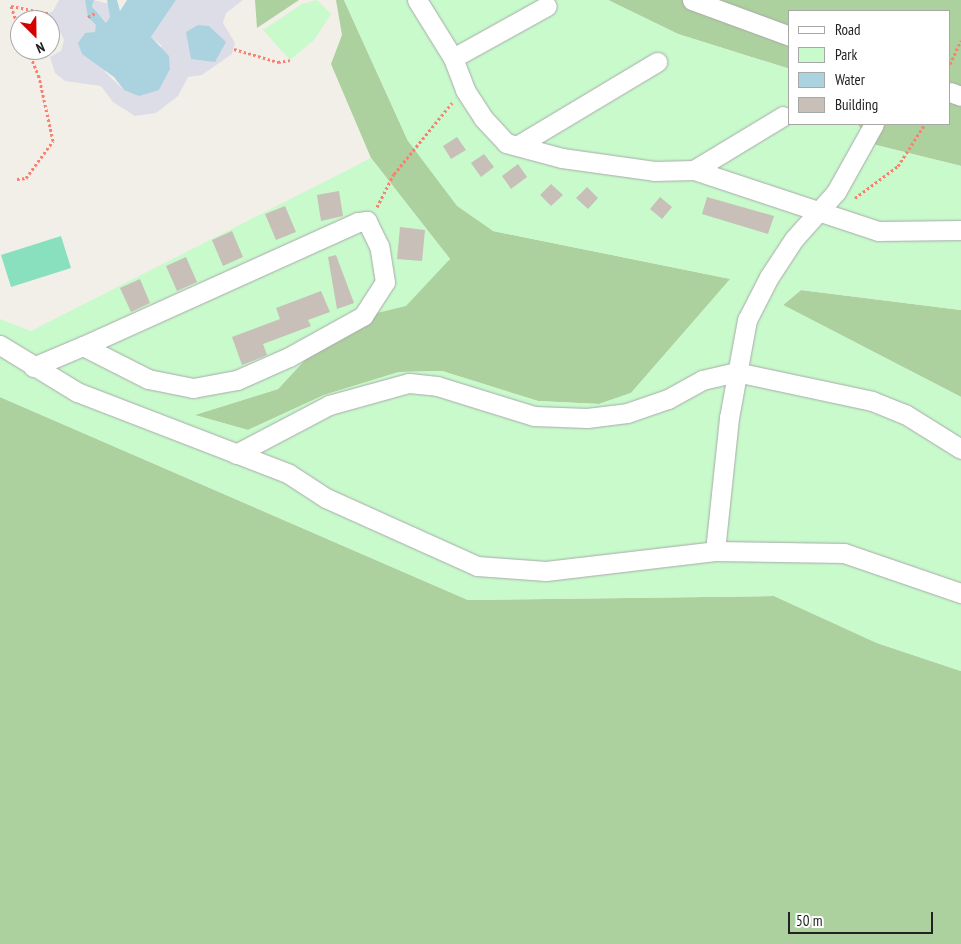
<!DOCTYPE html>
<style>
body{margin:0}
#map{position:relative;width:961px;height:944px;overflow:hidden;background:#f2efe9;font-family:"PT Sans Narrow",sans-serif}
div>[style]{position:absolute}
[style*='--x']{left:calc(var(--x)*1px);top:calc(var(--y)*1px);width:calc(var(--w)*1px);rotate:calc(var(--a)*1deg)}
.forest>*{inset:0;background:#add19e}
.park>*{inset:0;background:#c8facc}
.pitch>*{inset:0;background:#88e0be}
.plaza>*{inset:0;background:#dddde8}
.water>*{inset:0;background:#aad3df}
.building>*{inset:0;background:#c7bfb8}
.path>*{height:3px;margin-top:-1.5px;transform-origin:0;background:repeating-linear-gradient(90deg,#fa8072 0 2.5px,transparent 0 5px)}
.roads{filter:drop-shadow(0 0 1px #a9a9a9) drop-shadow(0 0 1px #a9a9a9)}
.minor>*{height:19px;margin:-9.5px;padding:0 9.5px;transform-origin:9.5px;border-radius:9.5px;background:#fff}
span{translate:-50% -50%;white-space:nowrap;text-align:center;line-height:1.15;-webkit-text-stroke:4.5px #fff;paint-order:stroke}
.legend{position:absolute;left:788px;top:10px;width:162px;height:115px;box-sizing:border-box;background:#fff;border:1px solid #a7a7a7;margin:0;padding:6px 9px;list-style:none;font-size:15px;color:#222}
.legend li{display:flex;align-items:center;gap:10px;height:25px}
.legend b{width:25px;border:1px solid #a7a7a7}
.north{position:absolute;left:10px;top:10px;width:50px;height:50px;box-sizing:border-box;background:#fff;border:1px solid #a7a7a7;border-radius:50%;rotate:157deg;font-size:14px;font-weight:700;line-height:20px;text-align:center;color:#222}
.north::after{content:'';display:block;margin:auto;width:18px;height:22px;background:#d40000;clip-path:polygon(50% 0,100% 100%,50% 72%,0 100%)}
.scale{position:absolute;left:788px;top:912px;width:145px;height:22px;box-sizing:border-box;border:2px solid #222;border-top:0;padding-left:6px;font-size:15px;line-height:18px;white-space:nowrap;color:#222;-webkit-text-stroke:4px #fff;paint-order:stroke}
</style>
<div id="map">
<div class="forest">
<div style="clip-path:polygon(255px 0,299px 0,257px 28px)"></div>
<div style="clip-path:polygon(336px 0,344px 0,408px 141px,493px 231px,731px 279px,631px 393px,599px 404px,538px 401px,442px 371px,399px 372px,324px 395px,248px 430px,194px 415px,278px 389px,340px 322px,450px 259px,371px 158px,331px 64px,342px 35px)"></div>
<div style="clip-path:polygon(608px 0,961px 0,961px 166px,876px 145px,857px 124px,950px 124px,950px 11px,790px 11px,790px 69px,678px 34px)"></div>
<div style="clip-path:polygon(801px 290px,961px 310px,961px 397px,783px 305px)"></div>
<div style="clip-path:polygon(0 397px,468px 600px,774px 596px,877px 643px,961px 671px,961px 944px,0 944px)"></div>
</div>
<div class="park">
<div style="clip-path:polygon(317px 0,331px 14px,314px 40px,290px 60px,263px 30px,302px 4px)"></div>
<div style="clip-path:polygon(344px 0,608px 0,678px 34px,790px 69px,790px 124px,857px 124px,876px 145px,961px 166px,961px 310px,801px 290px,783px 305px,961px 397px,961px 671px,877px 643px,774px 596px,468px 600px,0 397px,0 319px,31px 331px,371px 158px,450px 259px,406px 306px,340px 322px,278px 389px,195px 415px,248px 430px,324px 395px,399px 372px,442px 371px,538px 401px,599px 404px,631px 393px,730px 279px,493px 231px,457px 206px,408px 141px)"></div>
</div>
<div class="pitch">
<div style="clip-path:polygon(61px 236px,71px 268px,11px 287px,1px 255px)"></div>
</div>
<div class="plaza">
<div style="clip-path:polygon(59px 0,85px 0,97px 25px,105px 72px,124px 90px,162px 46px,151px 37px,176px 0,243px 0,226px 13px,223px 23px,235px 43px,232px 54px,202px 75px,188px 77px,178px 96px,156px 113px,135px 116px,113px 102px,101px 86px,65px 81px,55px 73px,50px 57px,61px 51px,64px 40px,58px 28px,50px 26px,50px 20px,34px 20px,53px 11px)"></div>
<div style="clip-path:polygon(94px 0,109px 4px,110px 17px,106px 23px,92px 5px)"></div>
</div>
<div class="water">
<div style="clip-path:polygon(85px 0,94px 0,92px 6px,106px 23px,110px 17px,107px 0,117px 0,120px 11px,127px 0,176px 0,151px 37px,169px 56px,170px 69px,159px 90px,139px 96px,124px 90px,114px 77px,82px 54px,78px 43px,85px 33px,95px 32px,96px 25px,88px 17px)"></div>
<div style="clip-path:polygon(198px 25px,209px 26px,226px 42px,215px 62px,191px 59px,186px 32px)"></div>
</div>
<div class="building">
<div style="clip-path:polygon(457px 137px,466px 150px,451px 159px,443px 146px)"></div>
<div style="clip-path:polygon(484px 154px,494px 167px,481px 177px,471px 163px)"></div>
<div style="clip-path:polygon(518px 164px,527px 177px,511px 189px,502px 176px)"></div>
<div style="clip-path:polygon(551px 184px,563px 195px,551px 206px,540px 195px)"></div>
<div style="clip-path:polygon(587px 187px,598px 198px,588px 209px,576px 198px)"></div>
<div style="clip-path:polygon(339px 191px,343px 216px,321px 221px,317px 195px)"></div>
<div style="clip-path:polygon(660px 197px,672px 207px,662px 219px,650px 209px)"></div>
<div style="clip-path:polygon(707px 197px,774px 216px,768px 234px,702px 214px)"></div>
<div style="clip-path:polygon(285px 206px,296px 232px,276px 240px,265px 214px)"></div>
<div style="clip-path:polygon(400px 227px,425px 230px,422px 261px,397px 259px)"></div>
<div style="clip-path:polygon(232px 231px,243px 257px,223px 266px,212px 240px)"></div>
<div style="clip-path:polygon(336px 255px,354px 303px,337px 309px,328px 257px)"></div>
<div style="clip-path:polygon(186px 257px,197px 282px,177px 291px,166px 266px)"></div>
<div style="clip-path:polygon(140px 279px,150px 303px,131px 312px,120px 288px)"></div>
<div style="clip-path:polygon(321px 291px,330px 312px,308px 320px,311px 326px,263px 344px,267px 355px,242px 365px,232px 337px,280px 319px,276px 308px)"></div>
</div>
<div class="path">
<div style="--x:88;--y:17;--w:10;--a:-29"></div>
<div style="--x:20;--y:32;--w:28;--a:-109"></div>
<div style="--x:11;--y:6;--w:38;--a:11"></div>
<div style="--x:234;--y:49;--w:46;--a:16.5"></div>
<div style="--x:278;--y:62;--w:12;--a:-9"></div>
<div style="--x:950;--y:64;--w:26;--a:-65"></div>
<div style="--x:17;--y:179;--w:9;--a:-6"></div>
<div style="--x:26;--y:178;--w:46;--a:-53.9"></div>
<div style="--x:53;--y:141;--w:66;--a:-102.3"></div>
<div style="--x:39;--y:77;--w:29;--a:-112"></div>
<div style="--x:855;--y:198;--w:54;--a:-36.7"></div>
<div style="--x:898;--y:166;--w:50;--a:-57.3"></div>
<div style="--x:377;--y:207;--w:37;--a:-63"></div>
<div style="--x:394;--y:174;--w:92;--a:-50.8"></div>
</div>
<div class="roads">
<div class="minor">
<div style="--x:417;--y:0;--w:68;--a:58.2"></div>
<div style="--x:453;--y:58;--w:34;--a:69"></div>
<div style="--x:465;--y:90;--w:33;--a:57"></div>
<div style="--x:483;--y:118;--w:34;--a:47"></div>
<div style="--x:506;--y:143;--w:58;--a:15"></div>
<div style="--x:562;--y:158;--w:93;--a:8"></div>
<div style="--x:654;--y:171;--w:40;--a:-1.4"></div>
<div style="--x:694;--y:170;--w:194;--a:18.3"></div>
<div style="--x:878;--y:231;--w:83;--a:-0.7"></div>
<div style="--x:692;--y:0;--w:104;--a:20.2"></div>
<div style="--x:453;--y:58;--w:107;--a:-29"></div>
<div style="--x:950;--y:92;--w:12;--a:20"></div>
<div style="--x:520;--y:144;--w:160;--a:-30.9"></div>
<div style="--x:694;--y:170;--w:104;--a:-31.2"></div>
<div style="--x:0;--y:345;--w:90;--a:31.4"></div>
<div style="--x:77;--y:392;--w:227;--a:21.1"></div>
<div style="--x:289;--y:474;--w:44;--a:33"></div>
<div style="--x:326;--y:498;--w:166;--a:24.2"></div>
<div style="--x:477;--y:566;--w:69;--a:4.1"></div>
<div style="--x:546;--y:571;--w:170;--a:-6.7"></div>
<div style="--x:715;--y:551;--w:134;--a:-84"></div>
<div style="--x:729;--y:418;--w:100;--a:-79.6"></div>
<div style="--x:747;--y:320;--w:48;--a:-62.9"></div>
<div style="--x:769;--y:277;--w:45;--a:-56.7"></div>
<div style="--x:794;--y:239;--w:63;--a:-48.2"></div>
<div style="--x:836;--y:192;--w:78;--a:-60.8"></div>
<div style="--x:33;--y:367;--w:54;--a:-22.8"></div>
<div style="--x:83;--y:346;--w:73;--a:26.9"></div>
<div style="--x:148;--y:379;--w:46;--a:11.3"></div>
<div style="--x:193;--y:388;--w:45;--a:-10.3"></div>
<div style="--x:237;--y:380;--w:57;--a:-23.9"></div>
<div style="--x:289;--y:357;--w:85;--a:-29"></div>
<div style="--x:363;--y:316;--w:40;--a:-57.1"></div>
<div style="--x:385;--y:282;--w:36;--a:-99"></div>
<div style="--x:379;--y:246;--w:28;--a:-116"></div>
<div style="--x:367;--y:221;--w:9;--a:174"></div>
<div style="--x:358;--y:222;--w:302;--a:155.7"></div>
<div style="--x:236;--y:454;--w:105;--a:-27.8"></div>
<div style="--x:329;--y:405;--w:83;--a:-15.4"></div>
<div style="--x:409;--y:383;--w:28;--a:6"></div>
<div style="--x:437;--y:386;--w:102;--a:17.2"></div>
<div style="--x:534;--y:416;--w:53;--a:2.2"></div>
<div style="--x:587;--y:418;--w:40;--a:-7.1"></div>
<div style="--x:627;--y:413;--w:43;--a:-18.9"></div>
<div style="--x:668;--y:399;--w:39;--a:-29"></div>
<div style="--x:702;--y:380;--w:35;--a:-13"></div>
<div style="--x:736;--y:372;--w:139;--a:12"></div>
<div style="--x:872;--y:401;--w:35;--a:22"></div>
<div style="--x:905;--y:414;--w:66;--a:32"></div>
<div style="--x:715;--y:551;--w:129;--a:0.9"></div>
<div style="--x:844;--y:553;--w:124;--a:18.9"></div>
</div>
</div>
<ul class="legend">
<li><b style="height:6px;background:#fff"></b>Road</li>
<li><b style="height:14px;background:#c8facc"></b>Park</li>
<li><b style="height:14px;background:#aad3df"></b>Water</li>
<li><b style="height:14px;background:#c7bfb8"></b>Building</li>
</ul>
<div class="north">N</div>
<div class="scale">50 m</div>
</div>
